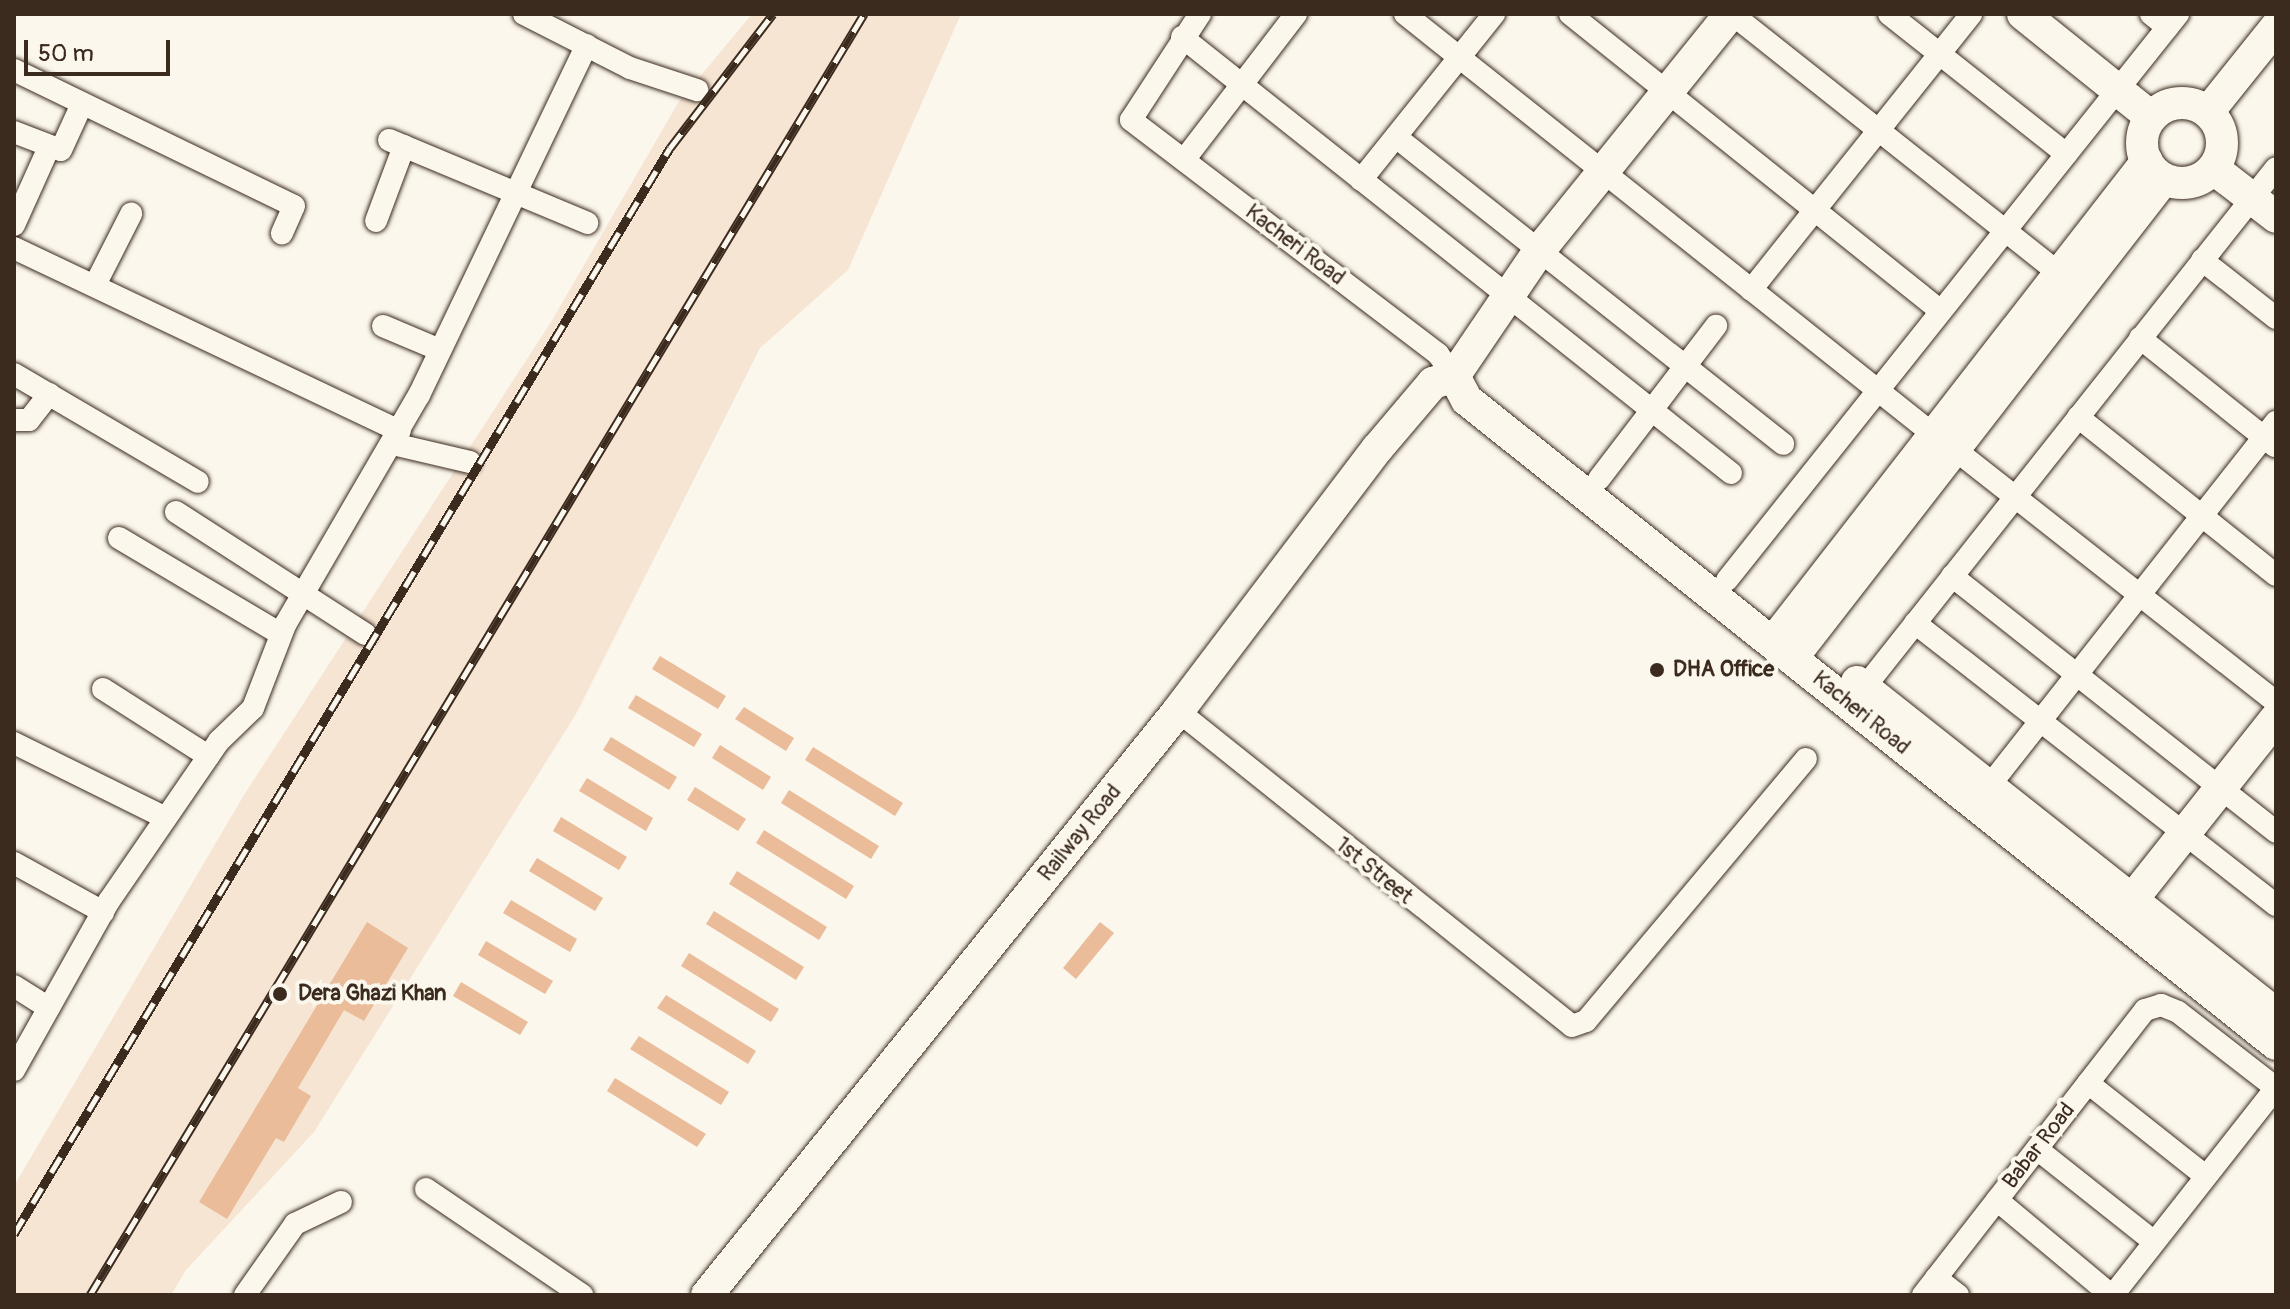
<!DOCTYPE html>
<style>
body{margin:0}
#map{position:relative;width:2290px;height:1309px;overflow:hidden;background:#fbf7ec;font-family:Pangolin,sans-serif}
div>[style]{position:absolute}
[style*='--x']{left:calc(var(--x)*1px);top:calc(var(--y)*1px);width:calc(var(--w)*1px);rotate:calc(var(--a)*1deg)}
.built>*{inset:0;background:#f6e5d3}
.building>*{inset:0;background:#eabc9a}
.roads{filter:drop-shadow(0 0 2px #3b2a1e) drop-shadow(0 0 2px #3b2a1e)}
.street>*{height:22px;margin:-11px;padding:0 11px;transform-origin:11px;border-radius:11px;background:#fbf7ec}
.secondary>*{height:32px;margin:-16px;padding:0 16px;transform-origin:16px;border-radius:16px;background:#fbf7ec}
.secondary>.ring{margin:-16px;padding:0;box-sizing:content-box;background:none;border:32px solid #fbf7ec;border-radius:50%}
.rail>*{height:9px;margin-top:-4.5px;transform-origin:0;background:repeating-linear-gradient(90deg,#fbf7ec 0 18px,#3b2a1e 0 36px);box-sizing:border-box;border-block:2px solid #3b2a1e}
.dots>*{width:22px;height:22px;translate:-50% -50%;box-sizing:border-box;border:4px solid #fbf7ec;border-radius:50%}
span{translate:-50% -50%;white-space:nowrap;text-align:center;line-height:1.15;-webkit-text-stroke:8px #fbf7ec;paint-order:stroke}
.street-label{font-size:22px;color:#3b2a1e}
.poi-label{font-size:22px;color:#3b2a1e;font-weight:700}
.left{translate:0 -50%;text-align:left}
.frame{position:absolute;inset:0;border:16px solid #3b2a1e;pointer-events:none}
.scale{position:absolute;left:24px;top:40px;width:146px;height:36px;box-sizing:border-box;border:4px solid #3b2a1e;border-top:0;padding-left:10px;font-size:24px;line-height:28px;white-space:nowrap;color:#3b2a1e;-webkit-text-stroke:6px #fbf7ec;paint-order:stroke}
</style>
<div id="map">
<div class="built">
<div style="clip-path:polygon(752px 14px,961px 14px,848px 270px,760px 348px,576px 714px,314px 1132px,186px 1270px,171px 1295px,14px 1295px,14px 1186px,244px 795px,551px 322px,678px 103px)"></div>
</div>
<div class="building">
<div style="clip-path:polygon(660px 656px,726px 696px,718px 709px,652px 669px)"></div>
<div style="clip-path:polygon(636px 695px,702px 734px,694px 747px,628px 708px)"></div>
<div style="clip-path:polygon(744px 707px,794px 738px,786px 751px,735px 719px)"></div>
<div style="clip-path:polygon(611px 737px,677px 777px,669px 790px,603px 750px)"></div>
<div style="clip-path:polygon(720px 745px,771px 777px,763px 790px,712px 758px)"></div>
<div style="clip-path:polygon(813px 747px,903px 803px,895px 816px,805px 760px)"></div>
<div style="clip-path:polygon(587px 778px,653px 818px,646px 831px,579px 791px)"></div>
<div style="clip-path:polygon(695px 787px,746px 819px,738px 831px,687px 800px)"></div>
<div style="clip-path:polygon(789px 790px,879px 846px,871px 859px,781px 803px)"></div>
<div style="clip-path:polygon(561px 817px,627px 857px,619px 870px,553px 831px)"></div>
<div style="clip-path:polygon(764px 830px,854px 886px,846px 899px,756px 843px)"></div>
<div style="clip-path:polygon(537px 858px,603px 898px,595px 911px,529px 871px)"></div>
<div style="clip-path:polygon(737px 871px,827px 927px,819px 940px,729px 884px)"></div>
<div style="clip-path:polygon(511px 900px,577px 939px,570px 952px,503px 913px)"></div>
<div style="clip-path:polygon(714px 911px,804px 967px,796px 980px,706px 924px)"></div>
<div style="clip-path:polygon(367px 922px,408px 948px,364px 1021px,344px 1010px,298px 1088px,311px 1096px,284px 1142px,276px 1138px,227px 1219px,199px 1202px)"></div>
<div style="clip-path:polygon(1100px 922px,1114px 933px,1076px 979px,1063px 968px)"></div>
<div style="clip-path:polygon(486px 941px,553px 981px,545px 994px,478px 955px)"></div>
<div style="clip-path:polygon(689px 953px,779px 1009px,771px 1022px,681px 966px)"></div>
<div style="clip-path:polygon(461px 982px,528px 1022px,520px 1035px,453px 996px)"></div>
<div style="clip-path:polygon(666px 995px,756px 1051px,748px 1064px,657px 1008px)"></div>
<div style="clip-path:polygon(639px 1036px,729px 1092px,721px 1105px,630px 1049px)"></div>
<div style="clip-path:polygon(615px 1078px,706px 1134px,697px 1147px,607px 1091px)"></div>
</div>
<div class="roads">
<div class="street">
<div style="--x:524;--y:14;--w:119;--a:27"></div>
<div style="--x:630;--y:68;--w:71;--a:18.2"></div>
<div style="--x:1200;--y:14;--w:126;--a:123.1"></div>
<div style="--x:1131;--y:120;--w:386;--a:37.3"></div>
<div style="--x:1438;--y:354;--w:27;--a:54"></div>
<div style="--x:1405;--y:14;--w:676;--a:38.51"></div>
<div style="--x:1570;--y:14;--w:475;--a:38.7"></div>
<div style="--x:1732;--y:14;--w:417;--a:38.4"></div>
<div style="--x:1889;--y:14;--w:226;--a:38.3"></div>
<div style="--x:2151;--y:14;--w:21;--a:39"></div>
<div style="--x:1182;--y:37;--w:701;--a:38.46"></div>
<div style="--x:14;--y:70;--w:311;--a:25.9"></div>
<div style="--x:294;--y:206;--w:30;--a:114"></div>
<div style="--x:14;--y:132;--w:50;--a:21"></div>
<div style="--x:61;--y:150;--w:51;--a:-65.5"></div>
<div style="--x:1396;--y:137;--w:494;--a:38.4"></div>
<div style="--x:389;--y:140;--w:215;--a:22.7"></div>
<div style="--x:1184;--y:160;--w:184;--a:-52.5"></div>
<div style="--x:1361;--y:180;--w:213;--a:-51.3"></div>
<div style="--x:376;--y:221;--w:80;--a:-69.5"></div>
<div style="--x:14;--y:225;--w:85;--a:-65.8"></div>
<div style="--x:14;--y:248;--w:427;--a:25.4"></div>
<div style="--x:2202;--y:260;--w:94;--a:38.1"></div>
<div style="--x:95;--y:285;--w:80;--a:-63.1"></div>
<div style="--x:1751;--y:290;--w:353;--a:-51.4"></div>
<div style="--x:383;--y:326;--w:62;--a:22.8"></div>
<div style="--x:2140;--y:338;--w:173;--a:38.7"></div>
<div style="--x:14;--y:374;--w:213;--a:30.4"></div>
<div style="--x:2078;--y:417;--w:253;--a:38.6"></div>
<div style="--x:14;--y:420;--w:15;--a:0"></div>
<div style="--x:29;--y:420;--w:33;--a:-52"></div>
<div style="--x:393;--y:444;--w:79;--a:13.2"></div>
<div style="--x:1953;--y:448;--w:411;--a:38.2"></div>
<div style="--x:1599;--y:479;--w:193;--a:-52.6"></div>
<div style="--x:176;--y:512;--w:225;--a:32.8"></div>
<div style="--x:119;--y:538;--w:188;--a:30.7"></div>
<div style="--x:1952;--y:576;--w:413;--a:38.3"></div>
<div style="--x:1727;--y:580;--w:724;--a:-51.45"></div>
<div style="--x:1915;--y:623;--w:458;--a:38"></div>
<div style="--x:1864;--y:688;--w:663;--a:-51.61"></div>
<div style="--x:103;--y:689;--w:125;--a:32.5"></div>
<div style="--x:1178;--y:711;--w:504;--a:38.64"></div>
<div style="--x:1572;--y:1026;--w:15;--a:-20"></div>
<div style="--x:1586;--y:1021;--w:342;--a:-50"></div>
<div style="--x:14;--y:743;--w:169;--a:26.3"></div>
<div style="--x:1990;--y:785;--w:462;--a:-51.8"></div>
<div style="--x:14;--y:863;--w:102;--a:28.8"></div>
<div style="--x:14;--y:986;--w:41;--a:32.2"></div>
<div style="--x:14;--y:1070;--w:194;--a:-60.7"></div>
<div style="--x:109;--y:901;--w:194;--a:-55.5"></div>
<div style="--x:219;--y:741;--w:47;--a:-44.1"></div>
<div style="--x:253;--y:708;--w:89;--a:-68.9"></div>
<div style="--x:285;--y:625;--w:266;--a:-59.8"></div>
<div style="--x:419;--y:395;--w:388;--a:-64.4"></div>
<div style="--x:2088;--y:1083;--w:148;--a:38.4"></div>
<div style="--x:2037;--y:1149;--w:147;--a:38.4"></div>
<div style="--x:426;--y:1189;--w:189;--a:34.2"></div>
<div style="--x:1997;--y:1200;--w:148;--a:39.8"></div>
<div style="--x:1936;--y:1278;--w:28;--a:38"></div>
<div style="--x:245;--y:1295;--w:87;--a:-54.8"></div>
<div style="--x:295;--y:1224;--w:51;--a:-25.6"></div>
<div style="--x:1923;--y:1295;--w:361;--a:-52.1"></div>
<div style="--x:2145;--y:1010;--w:17;--a:-17"></div>
<div style="--x:2161;--y:1005;--w:18;--a:22"></div>
<div style="--x:2178;--y:1012;--w:124;--a:37.8"></div>
<div style="--x:2113;--y:1295;--w:263;--a:-51.8"></div>
</div>
<div class="secondary">
<div style="--x:2023;--y:14;--w:164;--a:38.8"></div>
<div class="ring" style="left:2142px;top:103px;width:48px;height:48px"></div>
<div style="--x:2208;--y:112;--w:109;--a:-51.3"></div>
<div style="--x:2214;--y:169;--w:78;--a:37.7"></div>
<div style="--x:1454;--y:376;--w:27;--a:62"></div>
<div style="--x:1467;--y:400;--w:1034;--a:38.52"></div>
<div style="--x:1454;--y:376;--w:151;--a:-55.8"></div>
<div style="--x:1539;--y:251;--w:304;--a:-51.1"></div>
<div style="--x:1773;--y:642;--w:609;--a:-52.13"></div>
<div style="--x:1792;--y:658;--w:605;--a:-52.18"></div>
<div style="--x:1857;--y:682;--w:535;--a:38.39"></div>
<div style="--x:2120;--y:915;--w:251;--a:-51.6"></div>
<div style="--x:707;--y:1295;--w:750;--a:-51.11"></div>
<div style="--x:1178;--y:711;--w:329;--a:-52.8"></div>
<div style="--x:1377;--y:449;--w:87;--a:-49.7"></div>
<div style="--x:1433;--y:383;--w:22;--a:-18"></div>
</div>
</div>
<div class="rail">
<div style="--x:14;--y:1234;--w:1269;--a:-58.87"></div>
<div style="--x:670;--y:148;--w:169;--a:-52.5"></div>
<div style="--x:90;--y:1295;--w:1497;--a:-58.86"></div>
</div>
<div class="dots">
<div style="left:1657px;top:670px;background:#3b2a1e"></div>
<div style="left:280px;top:994px;background:#3b2a1e"></div>
</div>
<div class="street-label">
<span style="left:1295px;top:245px;rotate:37deg">Kacheri Road</span>
<span style="left:1861px;top:713px;rotate:39deg">Kacheri Road</span>
<span style="left:1080px;top:833px;rotate:-51deg">Railway Road</span>
<span style="left:1374px;top:871px;rotate:39deg">1st Street</span>
<span style="left:2039px;top:1146px;rotate:-52deg">Babar Road</span>
</div>
<div class="poi-label">
<span class="left" style="left:1673px;top:670px">DHA Office</span>
<span class="left" style="left:298px;top:994px">Dera Ghazi Khan</span>
</div>
<div class="frame"></div>
<div class="scale">50 m</div>
</div>
